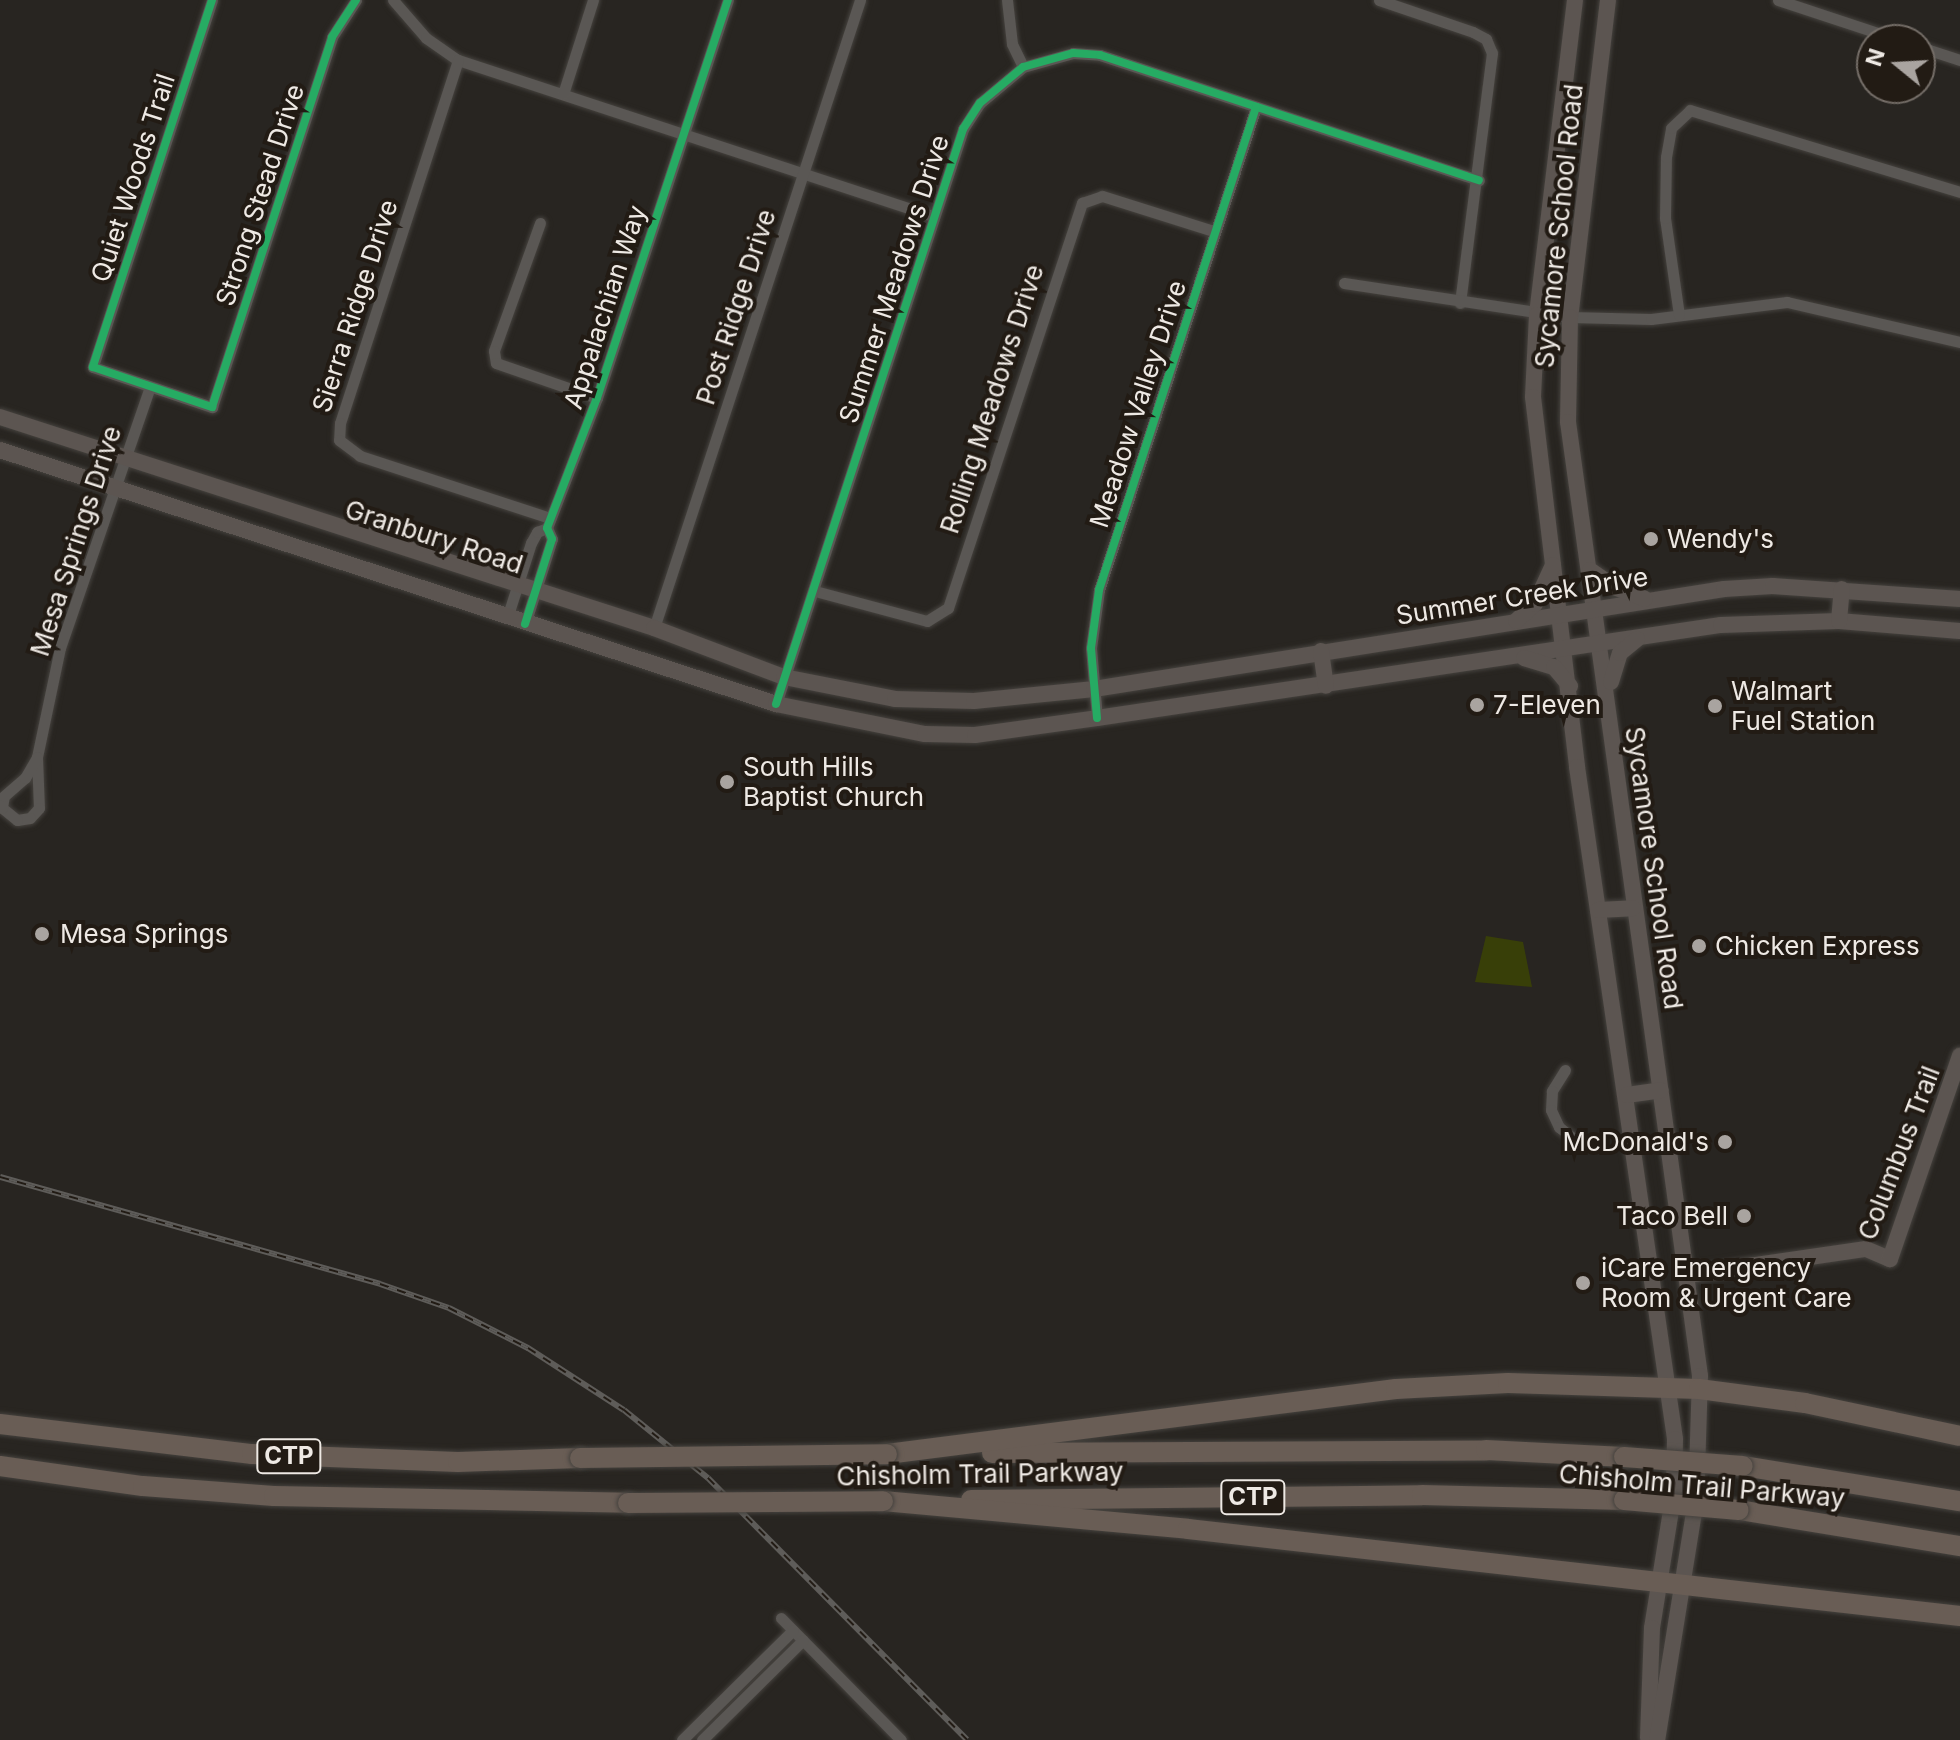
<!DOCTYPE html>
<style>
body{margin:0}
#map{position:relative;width:1960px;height:1740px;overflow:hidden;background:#282521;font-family:Inter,sans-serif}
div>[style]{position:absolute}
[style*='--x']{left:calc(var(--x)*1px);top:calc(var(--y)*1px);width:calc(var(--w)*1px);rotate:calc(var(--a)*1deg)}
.green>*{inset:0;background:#383f08}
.roads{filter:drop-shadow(0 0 2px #45423e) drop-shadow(0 0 2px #45423e)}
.street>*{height:11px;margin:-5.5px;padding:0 5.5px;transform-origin:5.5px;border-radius:5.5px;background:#5a5754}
.secondary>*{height:16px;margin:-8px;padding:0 8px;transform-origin:8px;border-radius:8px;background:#5c5551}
.highway>*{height:20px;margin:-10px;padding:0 10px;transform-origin:10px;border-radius:10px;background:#695d55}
.rail>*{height:6px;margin-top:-3px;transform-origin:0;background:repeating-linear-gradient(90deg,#221b14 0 9px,#5e5c59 0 18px);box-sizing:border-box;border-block:2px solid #5e5c59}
.bridges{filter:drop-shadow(0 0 2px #45423e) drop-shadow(0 0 2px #45423e)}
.highway-bridge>*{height:20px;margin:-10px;padding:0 10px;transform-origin:10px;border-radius:10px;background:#695d55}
.cycleway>*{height:8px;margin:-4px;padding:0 4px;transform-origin:4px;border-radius:4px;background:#26ab63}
.dots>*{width:22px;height:22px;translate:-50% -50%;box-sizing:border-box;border:4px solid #221b14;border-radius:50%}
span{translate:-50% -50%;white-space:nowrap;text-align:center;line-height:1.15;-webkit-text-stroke:8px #221b14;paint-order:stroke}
.shield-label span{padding:2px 6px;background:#221b14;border:2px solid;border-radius:6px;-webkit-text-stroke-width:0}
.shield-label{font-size:24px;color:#eee9e4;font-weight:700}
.street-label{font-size:26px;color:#eee9e4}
.poi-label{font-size:26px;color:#eee9e4}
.left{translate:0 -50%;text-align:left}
.right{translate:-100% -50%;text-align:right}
.north{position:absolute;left:1856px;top:24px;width:80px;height:80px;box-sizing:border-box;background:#221b14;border:2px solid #746d67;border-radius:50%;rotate:288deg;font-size:22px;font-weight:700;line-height:32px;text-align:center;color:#eee9e4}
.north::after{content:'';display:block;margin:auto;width:28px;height:36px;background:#a9a4a0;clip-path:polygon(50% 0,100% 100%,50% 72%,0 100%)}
</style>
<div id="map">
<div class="green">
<div style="clip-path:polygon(1486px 936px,1523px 942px,1532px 987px,1475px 982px)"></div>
</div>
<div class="roads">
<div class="street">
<div style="--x:212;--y:0;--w:386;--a:108"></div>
<div style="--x:93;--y:367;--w:126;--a:18.6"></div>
<div style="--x:212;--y:407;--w:389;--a:-72"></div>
<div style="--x:332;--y:37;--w:44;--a:-57"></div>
<div style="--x:393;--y:0;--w:50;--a:49"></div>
<div style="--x:426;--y:38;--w:39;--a:35"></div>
<div style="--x:458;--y:60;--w:500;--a:18.2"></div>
<div style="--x:1007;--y:0;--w:44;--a:83.5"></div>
<div style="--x:1012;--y:44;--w:25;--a:64"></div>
<div style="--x:1379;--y:0;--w:99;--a:18.8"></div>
<div style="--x:1473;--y:32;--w:15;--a:28"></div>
<div style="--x:1486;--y:39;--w:15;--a:67"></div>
<div style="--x:1492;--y:53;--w:252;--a:97.3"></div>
<div style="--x:1778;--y:0;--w:127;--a:18.3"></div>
<div style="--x:1920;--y:47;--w:42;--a:18"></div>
<div style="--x:458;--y:60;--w:382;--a:108"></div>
<div style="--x:340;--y:423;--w:17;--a:93"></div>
<div style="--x:339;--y:440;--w:26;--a:37"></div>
<div style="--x:360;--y:456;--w:200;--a:18.1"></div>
<div style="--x:563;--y:94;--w:99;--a:-72.3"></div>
<div style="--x:540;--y:223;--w:136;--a:109.8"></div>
<div style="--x:494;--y:351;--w:12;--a:81"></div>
<div style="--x:496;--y:363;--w:107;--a:19.1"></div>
<div style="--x:1344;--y:283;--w:229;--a:8.6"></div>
<div style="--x:1570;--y:317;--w:81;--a:1.4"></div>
<div style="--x:1651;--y:319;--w:137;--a:-7.1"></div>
<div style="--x:1787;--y:302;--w:178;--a:13"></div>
<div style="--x:1679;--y:315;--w:98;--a:-98.2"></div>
<div style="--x:1665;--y:218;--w:61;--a:-89.1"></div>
<div style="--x:1666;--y:157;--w:29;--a:-80"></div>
<div style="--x:1671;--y:128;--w:26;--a:-43"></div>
<div style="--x:1690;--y:110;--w:282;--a:16.9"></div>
<div style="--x:815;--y:591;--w:116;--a:15"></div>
<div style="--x:927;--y:621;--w:25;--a:-32"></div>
<div style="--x:948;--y:608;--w:427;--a:-71.7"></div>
<div style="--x:1082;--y:203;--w:21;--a:-19"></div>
<div style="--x:1102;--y:196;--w:117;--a:17.4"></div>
<div style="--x:507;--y:618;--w:79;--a:-72.3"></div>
<div style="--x:531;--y:543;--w:13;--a:-61"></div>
<div style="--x:537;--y:532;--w:11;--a:-22"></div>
<div style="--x:525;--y:624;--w:89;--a:-72.4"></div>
<div style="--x:552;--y:539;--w:12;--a:-114"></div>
<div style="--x:547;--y:528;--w:139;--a:-69"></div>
<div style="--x:597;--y:398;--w:419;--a:-71.8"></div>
<div style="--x:654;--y:628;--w:661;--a:-71.84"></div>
<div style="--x:776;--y:704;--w:605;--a:-71.98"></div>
<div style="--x:963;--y:129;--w:31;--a:-57"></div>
<div style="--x:980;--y:103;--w:56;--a:-39.9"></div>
<div style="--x:1023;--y:67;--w:52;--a:-15.6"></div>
<div style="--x:1073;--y:53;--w:27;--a:4"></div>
<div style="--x:1100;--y:55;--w:399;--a:18.3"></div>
<div style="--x:1097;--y:718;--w:70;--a:-94.9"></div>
<div style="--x:1091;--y:648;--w:59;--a:-82.1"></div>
<div style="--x:1099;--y:590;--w:508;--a:-71.99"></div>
<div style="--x:37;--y:757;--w:111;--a:-78.1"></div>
<div style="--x:60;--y:648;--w:276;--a:-71"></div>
<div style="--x:37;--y:757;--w:51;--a:87.8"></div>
<div style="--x:39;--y:808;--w:13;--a:132"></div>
<div style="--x:30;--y:818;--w:13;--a:171"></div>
<div style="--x:17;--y:820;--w:19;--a:-141"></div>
<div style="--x:2;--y:808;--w:12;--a:-81"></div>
<div style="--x:4;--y:796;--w:28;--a:-41"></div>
<div style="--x:25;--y:778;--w:24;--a:-60"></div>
<div style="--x:1565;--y:1070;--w:25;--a:122"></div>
<div style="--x:1552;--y:1091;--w:19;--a:93"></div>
<div style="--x:1551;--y:1110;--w:19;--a:65"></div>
<div style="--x:1559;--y:1127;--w:22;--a:39"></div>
<div style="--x:781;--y:1618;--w:171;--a:45.5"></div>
<div style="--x:682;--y:1740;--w:156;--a:-44.7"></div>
<div style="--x:702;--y:1740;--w:142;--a:-44.7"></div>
</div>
<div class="secondary">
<div style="--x:1575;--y:0;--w:317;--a:96.9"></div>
<div style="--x:1537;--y:315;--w:82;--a:92.8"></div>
<div style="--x:1533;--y:397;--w:373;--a:83.2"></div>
<div style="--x:1577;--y:767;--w:679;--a:81.7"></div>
<div style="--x:1675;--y:1439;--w:53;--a:91.1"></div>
<div style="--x:1674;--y:1492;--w:138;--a:99.2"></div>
<div style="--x:1652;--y:1628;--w:110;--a:92.1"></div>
<div style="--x:1608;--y:0;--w:319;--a:96.8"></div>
<div style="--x:1570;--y:317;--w:105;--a:91.1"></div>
<div style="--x:1568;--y:422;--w:963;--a:82.12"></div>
<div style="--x:1700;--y:1376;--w:124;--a:91.8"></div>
<div style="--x:1696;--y:1500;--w:243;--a:99.2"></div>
<div style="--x:0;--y:417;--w:687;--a:17.88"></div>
<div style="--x:654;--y:628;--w:139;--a:20.7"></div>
<div style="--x:784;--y:677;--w:113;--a:11.2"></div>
<div style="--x:895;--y:699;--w:79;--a:1.5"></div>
<div style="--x:974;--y:701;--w:121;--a:-5.7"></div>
<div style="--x:1094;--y:689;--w:638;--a:-9.02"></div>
<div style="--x:1724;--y:589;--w:49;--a:-3.5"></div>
<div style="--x:1773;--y:586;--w:187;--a:4"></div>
<div style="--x:0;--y:450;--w:817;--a:18.12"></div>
<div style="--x:776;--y:704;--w:152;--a:11.4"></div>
<div style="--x:925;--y:734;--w:50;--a:1.1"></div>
<div style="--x:975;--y:735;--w:123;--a:-7.9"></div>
<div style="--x:1097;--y:718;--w:631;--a:-8.48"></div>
<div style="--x:1721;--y:625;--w:118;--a:-1.9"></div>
<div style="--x:1839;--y:621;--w:121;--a:4.7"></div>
<div style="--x:1590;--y:570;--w:29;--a:35"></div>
<div style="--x:1614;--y:587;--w:33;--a:21"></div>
<div style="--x:1516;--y:621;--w:25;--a:-42"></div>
<div style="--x:1535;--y:604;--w:43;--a:-65.2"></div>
<div style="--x:1839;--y:621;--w:32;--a:-85"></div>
<div style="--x:1321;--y:651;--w:35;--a:82"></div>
<div style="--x:1524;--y:658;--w:31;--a:17"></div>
<div style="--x:1554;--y:667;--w:25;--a:50"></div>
<div style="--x:1611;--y:682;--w:30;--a:-73"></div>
<div style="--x:1620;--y:653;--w:22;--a:-39"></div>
<div style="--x:1598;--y:910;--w:35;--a:-3"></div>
<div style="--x:1627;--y:1095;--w:34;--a:-8"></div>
<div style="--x:1687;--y:1275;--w:181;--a:-8.3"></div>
<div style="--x:1866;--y:1249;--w:26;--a:23"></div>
<div style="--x:1890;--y:1259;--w:215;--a:-71"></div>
</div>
<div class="highway">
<div style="--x:0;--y:1424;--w:254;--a:6.8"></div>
<div style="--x:252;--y:1454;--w:206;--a:2.2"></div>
<div style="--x:458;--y:1462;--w:122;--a:-1.9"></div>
<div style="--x:992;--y:1453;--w:494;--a:-0.3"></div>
<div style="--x:1486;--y:1450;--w:138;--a:2.9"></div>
<div style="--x:887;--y:1454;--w:513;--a:-7.28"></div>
<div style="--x:1396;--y:1389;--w:112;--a:-3.1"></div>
<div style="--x:1508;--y:1383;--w:191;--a:1.8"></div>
<div style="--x:1699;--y:1389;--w:107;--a:7.5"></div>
<div style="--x:1805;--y:1403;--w:158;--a:12"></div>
<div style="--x:0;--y:1466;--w:144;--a:8"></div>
<div style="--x:143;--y:1486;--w:131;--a:4.4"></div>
<div style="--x:274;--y:1496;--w:354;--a:1.1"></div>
<div style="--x:1743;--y:1466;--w:220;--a:9.2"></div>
<div style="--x:971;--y:1500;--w:451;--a:-0.6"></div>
<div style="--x:1422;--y:1495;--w:202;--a:1.4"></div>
<div style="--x:883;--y:1501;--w:306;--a:5.2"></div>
<div style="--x:1188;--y:1529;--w:777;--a:6.43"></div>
<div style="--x:1739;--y:1510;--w:224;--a:9.3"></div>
</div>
</div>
<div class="rail">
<div style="--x:0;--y:1177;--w:395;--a:15.7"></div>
<div style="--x:380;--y:1284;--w:73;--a:19.2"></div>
<div style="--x:449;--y:1308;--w:89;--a:26.9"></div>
<div style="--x:528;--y:1348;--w:114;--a:32.9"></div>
<div style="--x:624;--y:1410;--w:108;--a:39"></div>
<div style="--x:708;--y:1478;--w:368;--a:45.3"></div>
</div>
<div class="bridges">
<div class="highway-bridge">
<div style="--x:1624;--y:1457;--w:119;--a:4.3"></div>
<div style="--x:580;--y:1458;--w:307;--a:-0.7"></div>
<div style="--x:1624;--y:1500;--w:115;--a:5"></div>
<div style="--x:628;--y:1503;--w:255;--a:-0.4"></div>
</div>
</div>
<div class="cycleway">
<div style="--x:212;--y:0;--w:386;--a:108"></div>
<div style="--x:93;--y:367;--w:126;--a:18.6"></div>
<div style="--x:212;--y:407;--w:389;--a:-72"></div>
<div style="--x:332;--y:37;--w:44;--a:-57"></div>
<div style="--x:525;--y:624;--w:89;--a:-72.4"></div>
<div style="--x:552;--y:539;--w:12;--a:-114"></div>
<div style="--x:547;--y:528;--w:139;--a:-69"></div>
<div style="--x:597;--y:398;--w:419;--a:-71.8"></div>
<div style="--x:776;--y:704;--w:605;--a:-71.98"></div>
<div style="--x:963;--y:129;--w:31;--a:-57"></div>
<div style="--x:980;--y:103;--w:56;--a:-39.9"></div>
<div style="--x:1023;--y:67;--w:52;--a:-15.6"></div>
<div style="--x:1073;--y:53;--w:27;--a:4"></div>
<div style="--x:1100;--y:55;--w:399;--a:18.3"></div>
<div style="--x:1097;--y:718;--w:70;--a:-94.9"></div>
<div style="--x:1091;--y:648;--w:59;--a:-82.1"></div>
<div style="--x:1099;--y:590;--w:508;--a:-71.99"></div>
</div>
<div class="dots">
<div style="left:1651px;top:539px;background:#a9a4a0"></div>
<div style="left:1477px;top:705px;background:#a9a4a0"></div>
<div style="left:1715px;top:706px;background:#a9a4a0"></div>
<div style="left:727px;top:782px;background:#a9a4a0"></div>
<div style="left:42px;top:934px;background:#a9a4a0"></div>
<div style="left:1699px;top:946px;background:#a9a4a0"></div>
<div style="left:1725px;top:1142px;background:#a9a4a0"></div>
<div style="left:1744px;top:1216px;background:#a9a4a0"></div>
<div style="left:1583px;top:1283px;background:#a9a4a0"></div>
</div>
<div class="shield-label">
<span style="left:289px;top:1456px">CTP</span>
<span style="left:1253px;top:1497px">CTP</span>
</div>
<div class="street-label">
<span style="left:133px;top:178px;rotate:-72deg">Quiet Woods Trail</span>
<span style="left:260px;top:195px;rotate:-72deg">Strong Stead Drive</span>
<span style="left:1559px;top:226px;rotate:-84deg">Sycamore School Road</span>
<span style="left:894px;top:279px;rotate:-72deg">Summer Meadows Drive</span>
<span style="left:355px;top:306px;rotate:-72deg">Sierra Ridge Drive</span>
<span style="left:605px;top:307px;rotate:-72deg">Appalachian Way</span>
<span style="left:736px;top:307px;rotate:-72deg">Post Ridge Drive</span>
<span style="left:992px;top:399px;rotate:-72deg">Rolling Meadows Drive</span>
<span style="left:1138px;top:404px;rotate:-72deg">Meadow Valley Drive</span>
<span style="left:434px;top:537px;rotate:18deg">Granbury Road</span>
<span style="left:76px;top:541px;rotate:-72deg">Mesa Springs Drive</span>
<span style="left:1522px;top:596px;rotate:-9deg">Summer Creek Drive</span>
<span style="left:1654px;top:868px;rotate:82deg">Sycamore School Road</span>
<span style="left:1899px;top:1153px;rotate:-69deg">Columbus Trail</span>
<span style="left:980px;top:1474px;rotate:-1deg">Chisholm Trail Parkway</span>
<span style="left:1702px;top:1486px;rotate:5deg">Chisholm Trail Parkway</span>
</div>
<div class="poi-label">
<span class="left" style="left:1667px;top:539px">Wendy's</span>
<span class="left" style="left:1731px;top:706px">Walmart<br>Fuel Station</span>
<span class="left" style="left:1493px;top:705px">7-Eleven</span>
<span class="left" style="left:743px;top:782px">South Hills<br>Baptist Church</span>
<span class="left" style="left:60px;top:934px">Mesa Springs</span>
<span class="left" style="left:1715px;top:946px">Chicken Express</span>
<span class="right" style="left:1709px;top:1142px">McDonald's</span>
<span class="right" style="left:1728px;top:1216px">Taco Bell</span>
<span class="left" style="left:1601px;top:1283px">iCare Emergency<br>Room &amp; Urgent Care</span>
</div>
<div class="north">N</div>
</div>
